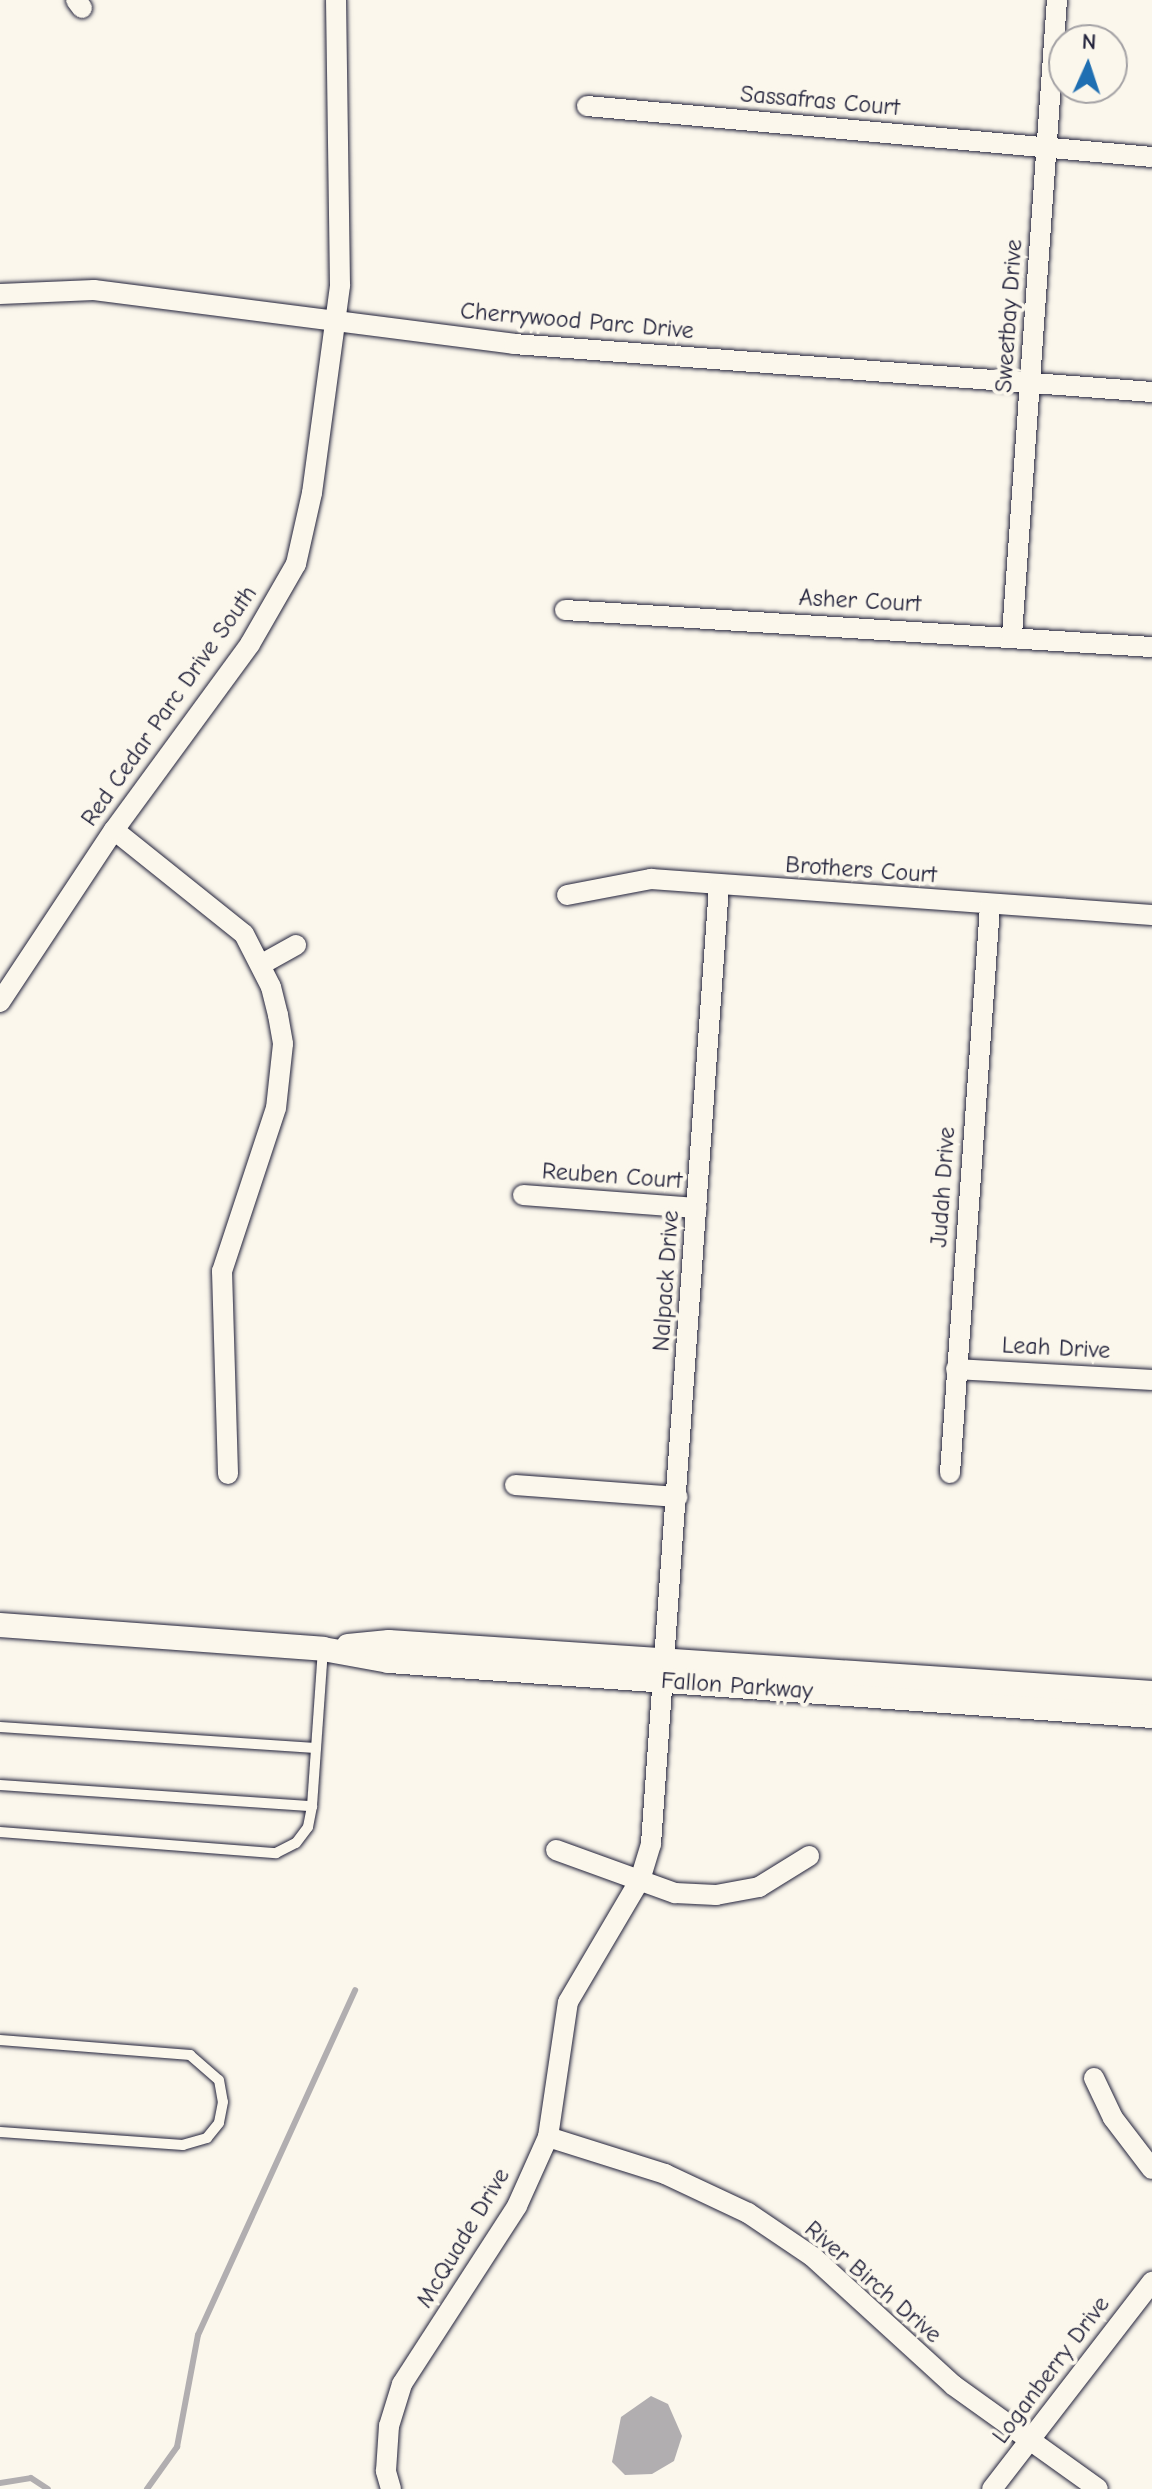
<!DOCTYPE html>
<style>
body{margin:0}
#map{position:relative;width:1152px;height:2489px;overflow:hidden;background:#fbf7ec;font-family:"Comic Neue",sans-serif}
div>[style]{position:absolute}
[style*='--x']{left:calc(var(--x)*1px);top:calc(var(--y)*1px);width:calc(var(--w)*1px);rotate:calc(var(--a)*1deg)}
.water>*{inset:0;background:#b1aeb0}
.stream>*{height:6px;margin:-3px;padding:0 3px;transform-origin:3px;border-radius:3px;background:#b1aeb0}
.roads{filter:drop-shadow(0 0 2px #22223b) drop-shadow(0 0 2px #22223b)}
.service>*{height:10px;margin:-5px;padding:0 5px;transform-origin:5px;border-radius:5px;background:#fbf7ec}
.minor>*{height:20px;margin:-10px;padding:0 10px;transform-origin:10px;border-radius:10px;background:#fbf7ec}
.tertiary>*{height:24px;margin:-12px;padding:0 12px;transform-origin:12px;border-radius:12px;background:#fbf7ec}
span{translate:-50% -50%;white-space:nowrap;text-align:center;line-height:1.15;-webkit-text-stroke:8px #fbf7ec;paint-order:stroke}
.street-label{font-size:24px;color:#22223b}
.north{position:absolute;left:1048px;top:24px;width:80px;height:80px;box-sizing:border-box;background:#fbf7ec;border:2px solid #a4a2a5;border-radius:50%;rotate:3deg;font-size:22px;font-weight:700;line-height:32px;text-align:center;color:#22223b}
.north::after{content:'';display:block;margin:auto;width:28px;height:36px;background:#1f6fb2;clip-path:polygon(50% 0,100% 100%,50% 72%,0 100%)}
</style>
<div id="map">
<div class="water">
<div style="clip-path:polygon(651px 2396px,668px 2404px,682px 2436px,674px 2461px,652px 2474px,625px 2475px,612px 2462px,621px 2417px)"></div>
</div>
<div class="stream">
<div style="--x:0;--y:2483;--w:31;--a:-9"></div>
<div style="--x:31;--y:2478;--w:20;--a:33"></div>
<div style="--x:147;--y:2489;--w:52;--a:-54.5"></div>
<div style="--x:177;--y:2447;--w:114;--a:-79.4"></div>
<div style="--x:198;--y:2335;--w:379;--a:-65.5"></div>
</div>
<div class="roads">
<div class="service">
<div style="--x:0;--y:1727;--w:316;--a:3.8"></div>
<div style="--x:0;--y:1785;--w:313;--a:3.9"></div>
<div style="--x:0;--y:1832;--w:277;--a:4.4"></div>
<div style="--x:276;--y:1853;--w:22;--a:-27"></div>
<div style="--x:296;--y:1843;--w:20;--a:-53"></div>
<div style="--x:308;--y:1827;--w:21;--a:-79"></div>
<div style="--x:312;--y:1806;--w:157;--a:-86"></div>
<div style="--x:0;--y:2040;--w:191;--a:4.5"></div>
<div style="--x:190;--y:2055;--w:38;--a:41"></div>
<div style="--x:219;--y:2080;--w:22;--a:80"></div>
<div style="--x:223;--y:2102;--w:21;--a:101"></div>
<div style="--x:219;--y:2123;--w:19;--a:129"></div>
<div style="--x:207;--y:2138;--w:25;--a:164"></div>
<div style="--x:183;--y:2145;--w:183;--a:-175.9"></div>
</div>
<div class="minor">
<div style="--x:76;--y:0;--w:10;--a:53"></div>
<div style="--x:587;--y:106;--w:567;--a:5.16"></div>
<div style="--x:0;--y:294;--w:94;--a:-2.4"></div>
<div style="--x:94;--y:290;--w:423;--a:7.3"></div>
<div style="--x:514;--y:344;--w:640;--a:4.3"></div>
<div style="--x:565;--y:610;--w:588;--a:3.61"></div>
<div style="--x:1012;--y:635;--w:637;--a:-85.95"></div>
<div style="--x:114;--y:830;--w:166;--a:38.7"></div>
<div style="--x:244;--y:934;--w:59;--a:63"></div>
<div style="--x:271;--y:987;--w:29;--a:76"></div>
<div style="--x:278;--y:1015;--w:29;--a:80"></div>
<div style="--x:283;--y:1044;--w:64;--a:96.2"></div>
<div style="--x:276;--y:1108;--w:172;--a:108.3"></div>
<div style="--x:222;--y:1271;--w:203;--a:88.3"></div>
<div style="--x:567;--y:895;--w:86;--a:-10.8"></div>
<div style="--x:651;--y:879;--w:502;--a:4.11"></div>
<div style="--x:262;--y:964;--w:39;--a:-29"></div>
<div style="--x:0;--y:1002;--w:206;--a:-56.5"></div>
<div style="--x:114;--y:830;--w:230;--a:-53.8"></div>
<div style="--x:250;--y:644;--w:92;--a:-60.1"></div>
<div style="--x:296;--y:564;--w:73;--a:-77.3"></div>
<div style="--x:312;--y:493;--w:210;--a:-82.3"></div>
<div style="--x:340;--y:285;--w:285;--a:-90.8"></div>
<div style="--x:523;--y:1195;--w:174;--a:4.3"></div>
<div style="--x:956;--y:1369;--w:196;--a:3.2"></div>
<div style="--x:950;--y:1473;--w:568;--a:-85.96"></div>
<div style="--x:515;--y:1485;--w:163;--a:4.2"></div>
<div style="--x:556;--y:1850;--w:127;--a:19.9"></div>
<div style="--x:675;--y:1893;--w:41;--a:2.8"></div>
<div style="--x:716;--y:1895;--w:44;--a:-10.5"></div>
<div style="--x:759;--y:1887;--w:59;--a:-31.8"></div>
<div style="--x:1094;--y:2078;--w:44;--a:64.6"></div>
<div style="--x:1113;--y:2118;--w:64;--a:52.6"></div>
<div style="--x:548;--y:2137;--w:123;--a:17.5"></div>
<div style="--x:665;--y:2174;--w:92;--a:25.2"></div>
<div style="--x:748;--y:2213;--w:78;--a:34.1"></div>
<div style="--x:813;--y:2257;--w:190;--a:42.4"></div>
<div style="--x:953;--y:2385;--w:178;--a:35.6"></div>
<div style="--x:391;--y:2489;--w:19;--a:-106"></div>
<div style="--x:386;--y:2471;--w:45;--a:-86.2"></div>
<div style="--x:389;--y:2426;--w:44;--a:-72.8"></div>
<div style="--x:402;--y:2384;--w:212;--a:-57.1"></div>
<div style="--x:517;--y:2206;--w:76;--a:-65.8"></div>
<div style="--x:548;--y:2137;--w:136;--a:-81.6"></div>
<div style="--x:568;--y:2002;--w:142;--a:-59.5"></div>
<div style="--x:640;--y:1880;--w:38;--a:-73"></div>
<div style="--x:651;--y:1844;--w:961;--a:-85.94"></div>
<div style="--x:992;--y:2489;--w:262;--a:-52.3"></div>
</div>
<div class="tertiary">
<div style="--x:0;--y:1625;--w:324;--a:4.2"></div>
<div style="--x:323;--y:1649;--w:67;--a:10.3"></div>
<div style="--x:389;--y:1661;--w:765;--a:4.12"></div>
<div style="--x:348;--y:1646;--w:41;--a:-5.6"></div>
<div style="--x:389;--y:1642;--w:765;--a:3.82"></div>
</div>
</div>
<div class="street-label">
<span style="left:820px;top:101px;rotate:5deg">Sassafras Court</span>
<span style="left:1009px;top:316px;rotate:-86deg">Sweetbay Drive</span>
<span style="left:577px;top:321px;rotate:5deg">Cherrywood Parc Drive</span>
<span style="left:860px;top:601px;rotate:3deg">Asher Court</span>
<span style="left:169px;top:706px;rotate:-55deg">Red Cedar Parc Drive South</span>
<span style="left:861px;top:870px;rotate:4deg">Brothers Court</span>
<span style="left:612px;top:1176px;rotate:4deg">Reuben Court</span>
<span style="left:943px;top:1187px;rotate:-86deg">Judah Drive</span>
<span style="left:666px;top:1281px;rotate:-86deg">Nalpack Drive</span>
<span style="left:1056px;top:1348px;rotate:3deg">Leah Drive</span>
<span style="left:737px;top:1686px;rotate:4deg">Fallon Parkway</span>
<span style="left:463px;top:2238px;rotate:-59deg">McQuade Drive</span>
<span style="left:873px;top:2282px;rotate:41deg">River Birch Drive</span>
<span style="left:1051px;top:2370px;rotate:-53deg">Loganberry Drive</span>
</div>
<div class="north">N</div>
</div>
